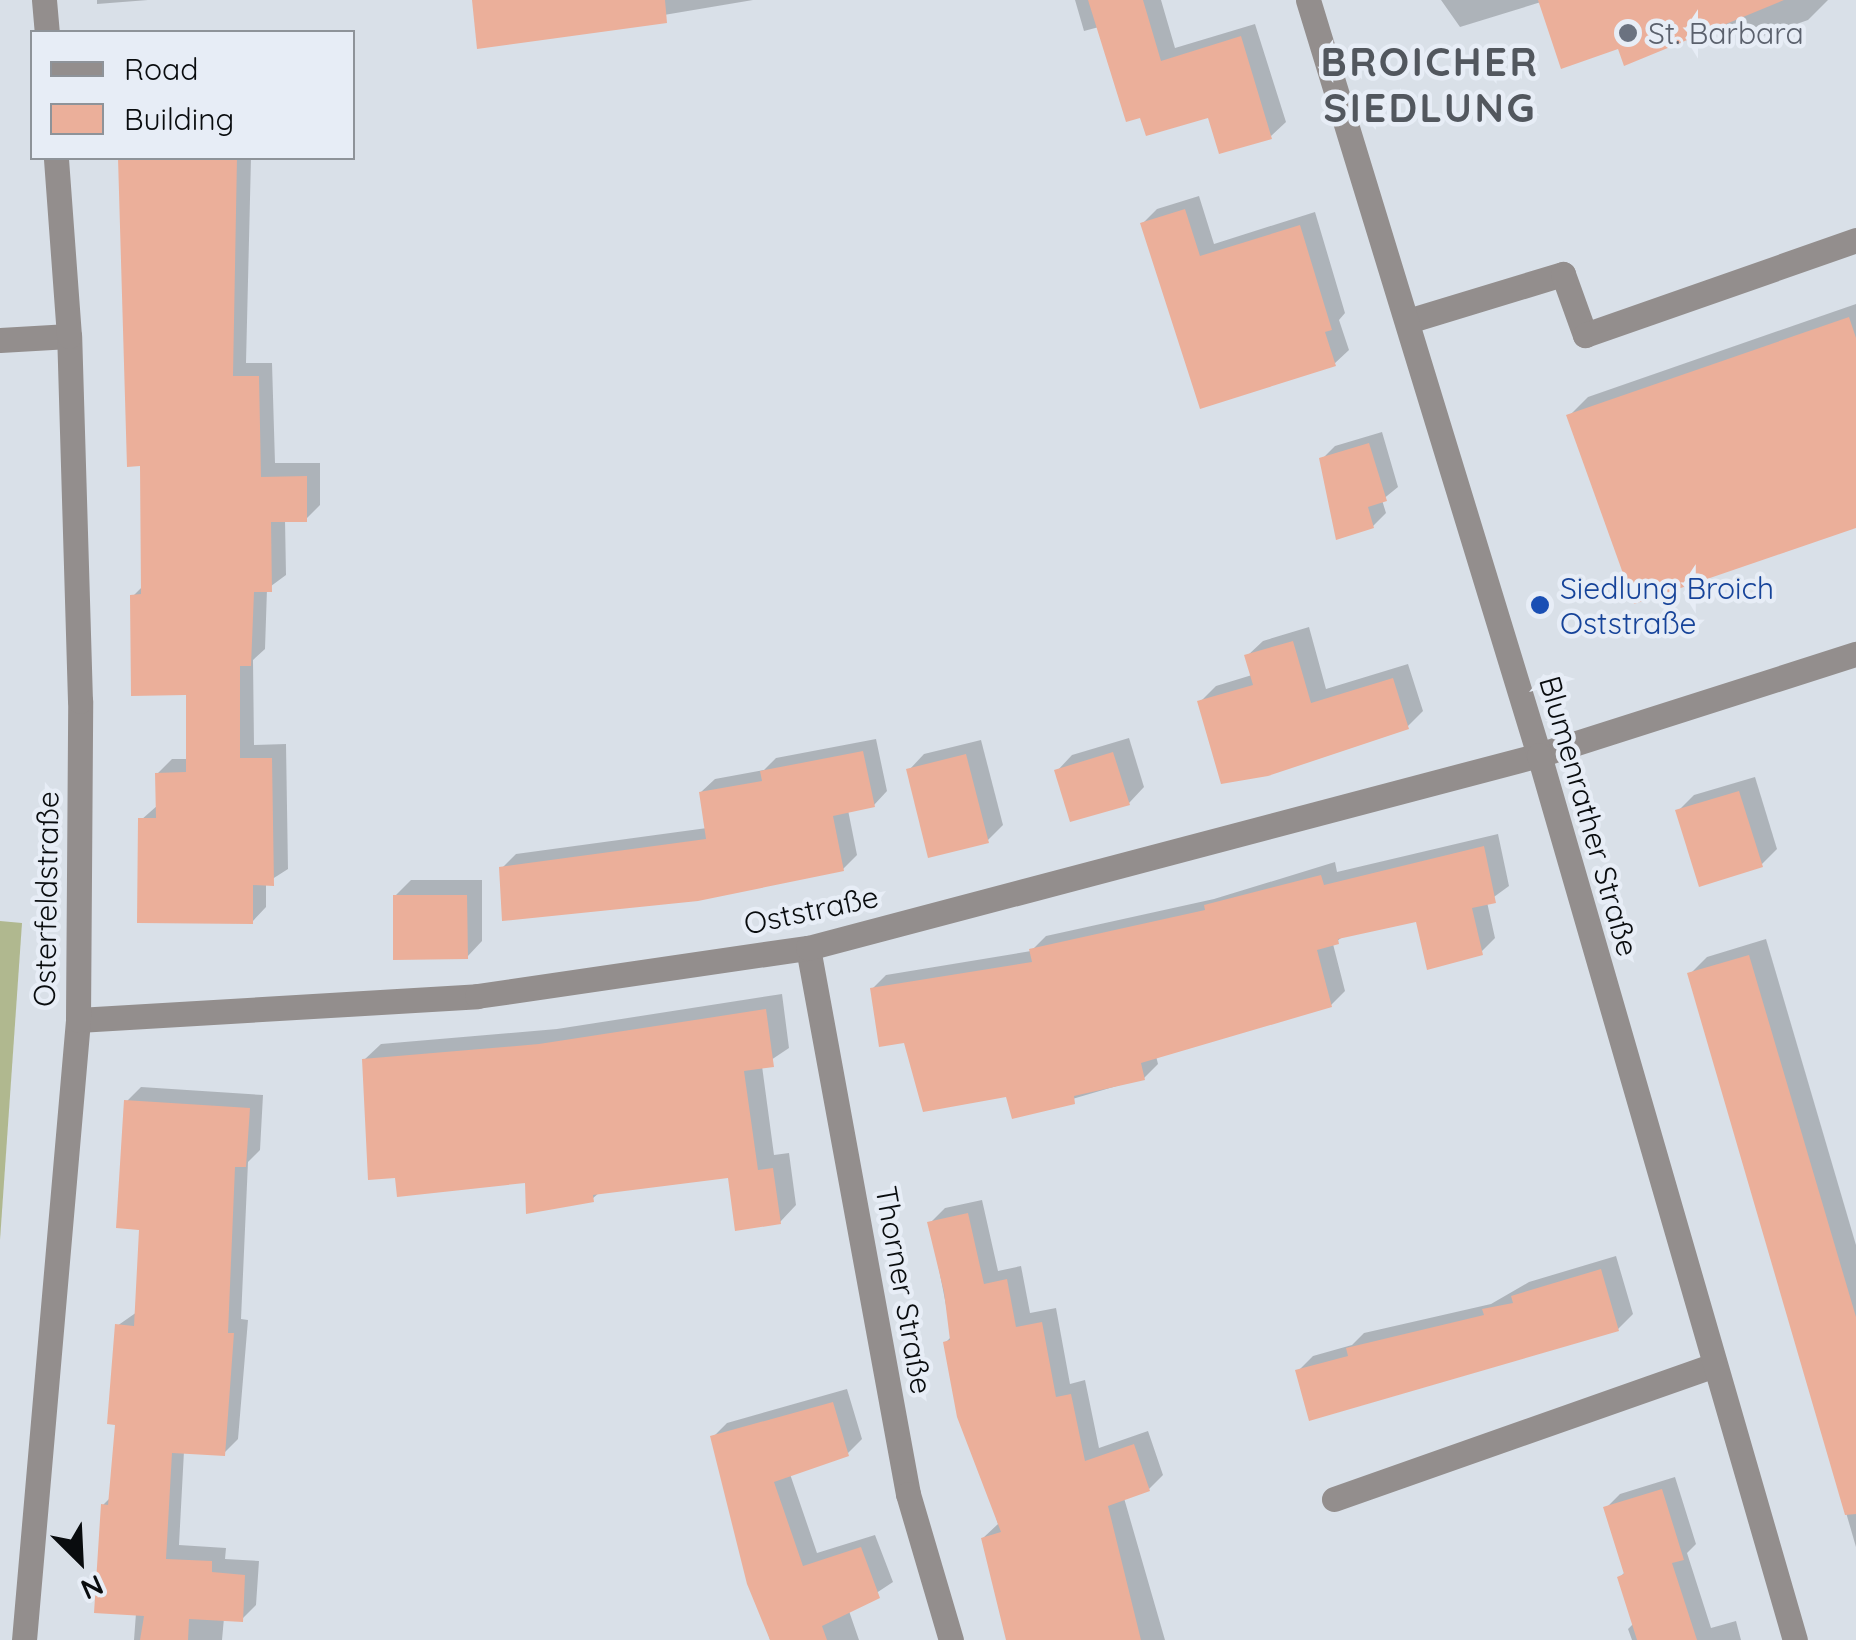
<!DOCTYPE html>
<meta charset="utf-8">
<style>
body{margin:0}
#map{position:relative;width:1856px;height:1640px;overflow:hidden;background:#d9e0e8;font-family:Quicksand,sans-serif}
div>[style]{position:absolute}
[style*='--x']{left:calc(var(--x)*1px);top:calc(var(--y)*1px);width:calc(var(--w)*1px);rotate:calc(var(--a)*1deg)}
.green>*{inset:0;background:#b0b88f}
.shadow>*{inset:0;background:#0003}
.building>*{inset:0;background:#ebaf9a}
.minor>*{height:25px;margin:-12.5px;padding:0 12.5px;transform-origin:12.5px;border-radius:12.5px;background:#938e8d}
.tertiary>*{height:25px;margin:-12.5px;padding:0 12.5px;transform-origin:12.5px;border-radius:12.5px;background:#938e8d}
.dots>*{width:28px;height:28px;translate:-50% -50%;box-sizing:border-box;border:5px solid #e7edf6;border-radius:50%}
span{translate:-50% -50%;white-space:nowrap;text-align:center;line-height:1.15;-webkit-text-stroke:9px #e7edf6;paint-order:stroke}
.worship-label{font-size:30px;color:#5b616d}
.left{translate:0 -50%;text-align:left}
.transit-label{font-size:30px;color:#164399}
.street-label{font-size:30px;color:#090c0e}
.district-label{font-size:40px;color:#52575e;font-weight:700;letter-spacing:2.5px}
.legend{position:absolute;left:30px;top:30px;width:325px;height:130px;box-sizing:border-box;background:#e7edf6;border:2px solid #8e9399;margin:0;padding:12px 18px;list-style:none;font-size:30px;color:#090c0e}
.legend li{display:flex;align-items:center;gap:20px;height:50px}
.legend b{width:50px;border:2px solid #8e9399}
.north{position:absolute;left:30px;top:1510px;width:100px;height:100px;-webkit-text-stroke:8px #e7edf6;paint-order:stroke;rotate:156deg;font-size:28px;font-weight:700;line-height:40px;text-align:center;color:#090c0e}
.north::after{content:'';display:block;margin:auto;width:35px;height:45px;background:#090c0e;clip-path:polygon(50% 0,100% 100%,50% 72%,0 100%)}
</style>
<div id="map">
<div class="green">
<div style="clip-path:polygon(0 921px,22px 923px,0 1240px)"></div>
</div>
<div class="shadow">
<div style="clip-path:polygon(97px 0,148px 0,97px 4px)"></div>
<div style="clip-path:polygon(475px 0,753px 0,479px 46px)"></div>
<div style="clip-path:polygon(1075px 0,1161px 0,1175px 48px,1255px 24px,1286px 122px,1271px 136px,1210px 115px,1099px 27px,1084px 31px)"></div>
<div style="clip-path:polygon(1441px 0,1828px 0,1808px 20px,1757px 38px,1755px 30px,1728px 34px,1725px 24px,1620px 46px,1541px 2px,1460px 27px)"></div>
<div style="clip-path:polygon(120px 158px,251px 158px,246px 363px,272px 363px,275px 463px,320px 463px,320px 505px,306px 519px,285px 519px,286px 575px,267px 589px,265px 649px,253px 660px,254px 745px,286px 744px,288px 869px,266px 883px,266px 907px,252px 922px,141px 820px,158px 805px,157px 774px,172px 759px,189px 759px,188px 693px,133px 596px,144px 585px,143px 464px,129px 464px)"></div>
<div style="clip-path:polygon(1199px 196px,1214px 244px,1315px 212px,1345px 313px,1339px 320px,1349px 350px,1334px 364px,1143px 223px,1157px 209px)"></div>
<div style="clip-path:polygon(1856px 304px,1856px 525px,1569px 416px,1588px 397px)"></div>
<div style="clip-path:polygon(1382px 432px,1398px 487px,1382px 500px,1386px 513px,1373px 526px,1322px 459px,1335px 446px)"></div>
<div style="clip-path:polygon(1309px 627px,1326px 689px,1408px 664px,1423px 711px,1407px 727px,1200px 702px,1216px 686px,1252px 675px,1247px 656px,1263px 641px)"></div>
<div style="clip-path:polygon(1129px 738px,1144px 787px,1129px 803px,1057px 771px,1072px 755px)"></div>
<div style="clip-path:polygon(876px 739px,887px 791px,874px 805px,848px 810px,857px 855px,843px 869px,502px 868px,516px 854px,707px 828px,701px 792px,715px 779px,764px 770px,776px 758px)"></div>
<div style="clip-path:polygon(981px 740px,1003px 825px,987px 841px,909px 770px,924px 754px)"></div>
<div style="clip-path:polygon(1755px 777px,1777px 849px,1761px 865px,1678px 811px,1694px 795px)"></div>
<div style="clip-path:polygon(1498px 834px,1509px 886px,1487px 902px,1495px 938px,1481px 952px,1418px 919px,1345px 935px,1333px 944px,1345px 991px,1331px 1005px,1156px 1056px,1158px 1064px,1144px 1078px,1014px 1116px,1008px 1094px,906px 1040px,872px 989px,886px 975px,1031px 951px,1046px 936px,1214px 899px,1335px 862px,1337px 872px)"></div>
<div style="clip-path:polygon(411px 880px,482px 880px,482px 941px,467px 957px,395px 896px)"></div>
<div style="clip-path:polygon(1766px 939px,1856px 1245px,1856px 1547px,1690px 974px,1707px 957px)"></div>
<div style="clip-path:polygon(782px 994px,789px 1048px,762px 1066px,774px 1155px,789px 1153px,796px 1205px,780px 1222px,730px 1175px,600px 1192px,592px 1199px,527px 1180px,364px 1060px,381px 1044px,557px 1029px)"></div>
<div style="clip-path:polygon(141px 1087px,263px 1095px,260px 1150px,248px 1162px,241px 1319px,248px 1320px,238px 1439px,224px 1453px,184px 1451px,179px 1545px,226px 1548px,225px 1559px,259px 1561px,256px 1605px,242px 1619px,224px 1618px,222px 1640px,134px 1640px,136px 1613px,103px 1505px,111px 1497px,117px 1423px,117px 1326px,137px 1312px,141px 1228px,127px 1101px)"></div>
<div style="clip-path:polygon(982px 1200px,998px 1271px,1021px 1266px,1030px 1313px,1056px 1308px,1070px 1384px,1085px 1380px,1099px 1448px,1148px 1431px,1163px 1475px,1149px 1489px,1124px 1498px,1165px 1640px,1018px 1640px,983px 1538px,998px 1524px,945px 1343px,952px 1336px,930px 1223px,945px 1208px)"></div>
<div style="clip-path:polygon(1616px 1256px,1633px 1314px,1618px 1329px,1298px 1371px,1313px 1356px,1352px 1345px,1364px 1333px,1491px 1304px,1529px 1282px)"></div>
<div style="clip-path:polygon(847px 1389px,862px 1439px,847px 1454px,790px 1474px,817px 1553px,875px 1535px,893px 1582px,849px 1611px,859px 1640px,770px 1640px,713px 1437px,727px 1423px)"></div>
<div style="clip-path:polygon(1675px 1477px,1696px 1544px,1687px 1553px,1711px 1628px,1736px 1621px,1741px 1640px,1632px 1640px,1628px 1629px,1634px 1623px,1620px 1577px,1626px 1571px,1606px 1508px,1620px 1494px)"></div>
</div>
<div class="building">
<div style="clip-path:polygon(472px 0,665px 0,667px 23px,477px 49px)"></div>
<div style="clip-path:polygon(1088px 0,1143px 0,1161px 61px,1241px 36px,1272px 139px,1219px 154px,1208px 118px,1146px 136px,1140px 118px,1126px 122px)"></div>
<div style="clip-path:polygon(1538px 0,1784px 0,1624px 66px,1618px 49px,1561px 69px)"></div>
<div style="clip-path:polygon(118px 158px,237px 158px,233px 376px,259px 376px,261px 477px,307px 476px,307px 522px,271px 522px,272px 592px,254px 592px,251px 666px,240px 666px,240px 758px,272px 758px,274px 886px,253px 885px,253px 924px,137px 923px,138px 818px,156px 818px,155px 773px,186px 772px,186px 695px,131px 696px,130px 595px,141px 594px,140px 466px,127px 467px)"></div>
<div style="clip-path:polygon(1185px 209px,1200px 256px,1300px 225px,1332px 330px,1325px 332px,1336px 366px,1200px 409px,1140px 223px)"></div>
<div style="clip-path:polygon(1849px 317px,1856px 338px,1856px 528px,1634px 604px,1566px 415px)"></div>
<div style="clip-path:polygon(1369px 443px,1387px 501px,1368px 507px,1374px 528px,1336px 540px,1319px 458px)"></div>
<div style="clip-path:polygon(1293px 641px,1311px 703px,1393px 678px,1409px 729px,1268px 776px,1221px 784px,1197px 701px,1253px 685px,1244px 655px)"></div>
<div style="clip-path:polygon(863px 751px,875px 807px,833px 816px,844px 871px,698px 901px,502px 921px,499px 867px,706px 839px,699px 792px,762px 781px,760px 771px)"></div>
<div style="clip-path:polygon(1113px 752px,1130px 805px,1070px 822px,1054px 770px)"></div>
<div style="clip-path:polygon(966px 754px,989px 843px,928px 858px,906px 769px)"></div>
<div style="clip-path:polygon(1739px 791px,1763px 867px,1699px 887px,1675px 810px)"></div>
<div style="clip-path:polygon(1484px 846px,1496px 903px,1472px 908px,1483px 955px,1427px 970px,1416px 922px,1338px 939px,1339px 944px,1317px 950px,1332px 1007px,1141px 1063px,1145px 1080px,1074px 1096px,1075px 1104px,1012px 1119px,1006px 1097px,923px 1112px,904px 1043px,879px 1047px,870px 988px,1032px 962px,1029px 949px,1205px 910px,1204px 905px,1321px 875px,1324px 885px)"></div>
<div style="clip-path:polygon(393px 895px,467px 895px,468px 959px,393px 960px)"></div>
<div style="clip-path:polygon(1749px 955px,1856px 1317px,1856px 1514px,1845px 1515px,1687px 973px)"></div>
<div style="clip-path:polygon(766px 1009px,774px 1067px,744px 1071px,758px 1170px,773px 1168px,781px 1224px,735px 1231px,728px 1178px,593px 1195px,594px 1202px,526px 1214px,525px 1183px,397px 1197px,395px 1178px,368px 1180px,362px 1059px,539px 1044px)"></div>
<div style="clip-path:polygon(124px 1100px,250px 1108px,246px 1167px,235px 1167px,228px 1333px,234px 1333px,225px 1456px,172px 1453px,166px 1559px,212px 1561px,212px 1572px,245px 1575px,243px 1622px,189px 1619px,188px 1640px,140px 1640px,144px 1616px,94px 1613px,101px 1504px,108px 1505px,115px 1425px,107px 1424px,115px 1324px,134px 1326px,139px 1230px,116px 1228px)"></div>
<div style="clip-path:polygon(968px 1213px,984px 1284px,1007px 1279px,1016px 1327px,1042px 1322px,1056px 1397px,1071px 1394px,1085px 1461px,1134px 1444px,1150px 1491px,1108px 1506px,1141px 1640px,1006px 1640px,981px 1538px,1001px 1532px,957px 1417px,943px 1342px,950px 1340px,944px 1292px,927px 1222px)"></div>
<div style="clip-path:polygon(1601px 1269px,1619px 1331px,1309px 1421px,1295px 1370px,1348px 1356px,1346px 1348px,1484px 1315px,1482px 1309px,1513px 1303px,1511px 1296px)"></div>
<div style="clip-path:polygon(833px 1402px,849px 1456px,774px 1482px,803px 1566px,861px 1547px,880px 1598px,822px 1626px,827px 1640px,770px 1640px,747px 1584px,710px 1436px)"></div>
<div style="clip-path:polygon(1662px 1489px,1684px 1560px,1672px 1563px,1697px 1640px,1637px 1640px,1617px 1577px,1624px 1574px,1603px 1507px)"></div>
</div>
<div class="minor">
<div style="--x:44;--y:0;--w:32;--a:85"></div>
<div style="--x:1408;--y:321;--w:162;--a:-16.9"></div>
<div style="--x:1563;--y:274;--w:65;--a:70.2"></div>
<div style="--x:1585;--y:335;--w:287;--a:-19.3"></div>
<div style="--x:0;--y:340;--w:69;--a:-3.3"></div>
<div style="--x:808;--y:948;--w:555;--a:79.62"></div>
<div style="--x:908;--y:1494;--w:152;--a:73.6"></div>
<div style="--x:78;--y:1020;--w:400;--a:-3.4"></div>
<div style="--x:477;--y:996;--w:334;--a:-8.3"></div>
<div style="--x:808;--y:948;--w:756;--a:-14.79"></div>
<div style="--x:1539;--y:755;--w:333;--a:-17.7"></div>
<div style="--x:1334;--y:1499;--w:403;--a:-19.4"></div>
<div style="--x:24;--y:1640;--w:622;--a:-85.02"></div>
<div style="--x:78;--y:1020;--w:319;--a:-89.6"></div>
<div style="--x:80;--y:701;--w:365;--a:-91.7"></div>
<div style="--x:69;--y:336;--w:178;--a:-94.2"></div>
</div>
<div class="tertiary">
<div style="--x:1308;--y:0;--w:790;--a:72.99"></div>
<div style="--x:1539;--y:755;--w:921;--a:73.87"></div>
</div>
<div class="dots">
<div style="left:1628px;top:33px;background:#6b7280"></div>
<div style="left:1540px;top:605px;background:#1a4fb4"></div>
</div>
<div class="worship-label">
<span class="left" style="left:1648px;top:33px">St. Barbara</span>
</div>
<div class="transit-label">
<span class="left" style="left:1560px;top:605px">Siedlung Broich<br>Oststraße</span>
</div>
<div class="street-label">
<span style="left:1589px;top:816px;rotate:74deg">Blumenrather Straße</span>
<span style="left:46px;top:899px;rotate:-89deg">Osterfeldstraße</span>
<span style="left:811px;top:910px;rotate:-12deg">Oststraße</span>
<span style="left:904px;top:1290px;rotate:80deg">Thorner Straße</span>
</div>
<div class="district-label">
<span style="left:1430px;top:84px">BROICHER<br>SIEDLUNG</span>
</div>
<ul class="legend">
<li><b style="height:12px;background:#938e8d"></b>Road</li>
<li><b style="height:28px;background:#ebaf9a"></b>Building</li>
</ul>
<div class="north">N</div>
</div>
